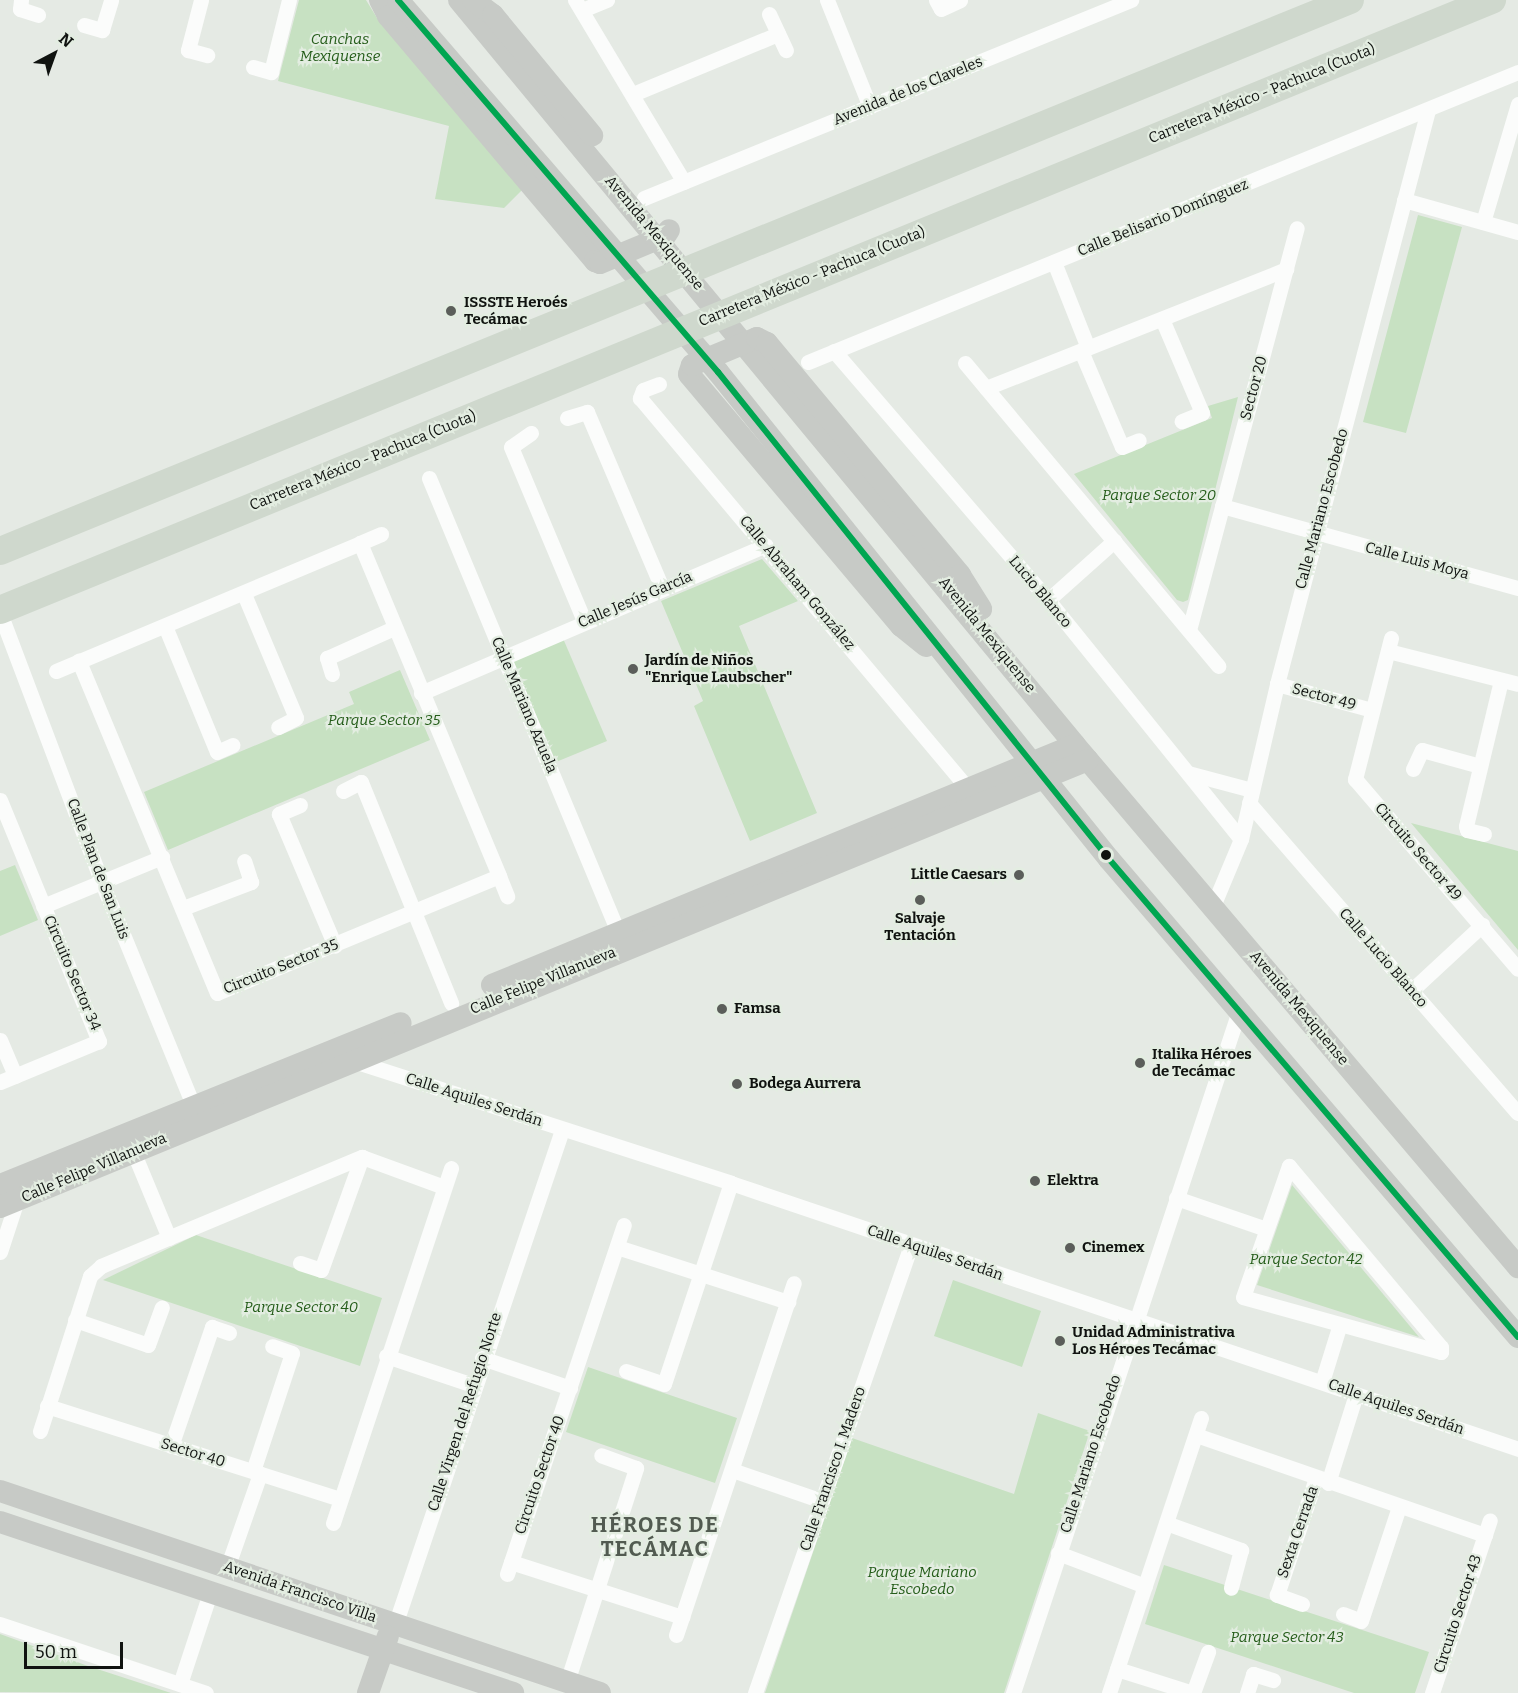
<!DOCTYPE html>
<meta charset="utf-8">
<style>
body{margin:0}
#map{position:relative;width:1518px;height:1693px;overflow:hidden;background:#e5eae4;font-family:Bitter,serif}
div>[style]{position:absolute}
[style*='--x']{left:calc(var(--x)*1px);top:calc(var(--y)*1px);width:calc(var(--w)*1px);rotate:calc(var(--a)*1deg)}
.green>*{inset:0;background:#c7e1c2}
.street>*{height:15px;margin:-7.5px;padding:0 7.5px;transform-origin:7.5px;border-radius:7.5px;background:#fbfcfb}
.secondary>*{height:22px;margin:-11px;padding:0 11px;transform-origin:11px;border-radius:11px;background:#c7cac6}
.highway>*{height:28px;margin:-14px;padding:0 14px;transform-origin:14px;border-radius:14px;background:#cfd8cd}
.bus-1>*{height:6px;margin:-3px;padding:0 3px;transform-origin:3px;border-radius:3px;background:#00a651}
.dots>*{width:16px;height:16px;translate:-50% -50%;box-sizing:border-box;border:3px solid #e3ede1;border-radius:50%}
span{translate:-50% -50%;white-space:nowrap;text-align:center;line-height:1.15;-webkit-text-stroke:4.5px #e3ede1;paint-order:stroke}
.park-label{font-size:15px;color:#255d1a;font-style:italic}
.street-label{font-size:15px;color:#101310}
.poi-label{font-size:15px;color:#101310;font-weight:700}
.left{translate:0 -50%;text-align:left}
.right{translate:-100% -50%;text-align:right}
.district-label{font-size:21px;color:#525b51;font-weight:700;letter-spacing:1.5px}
.north{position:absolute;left:24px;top:24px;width:60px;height:60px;-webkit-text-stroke:4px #e3ede1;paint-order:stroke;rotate:41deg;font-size:16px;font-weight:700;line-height:24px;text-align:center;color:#101310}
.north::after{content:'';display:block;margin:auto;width:21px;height:27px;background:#101310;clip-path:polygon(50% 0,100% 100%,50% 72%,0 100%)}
.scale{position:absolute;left:24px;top:1642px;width:99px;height:27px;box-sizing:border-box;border:3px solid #101310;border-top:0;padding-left:8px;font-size:18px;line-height:21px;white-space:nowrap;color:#101310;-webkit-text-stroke:4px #e3ede1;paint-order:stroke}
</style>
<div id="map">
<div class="green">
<div style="clip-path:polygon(299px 0,366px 0,377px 18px,523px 189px,504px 208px,435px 199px,449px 126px,278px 81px)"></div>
<div style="clip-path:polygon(1418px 215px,1462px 227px,1406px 433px,1363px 422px)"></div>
<div style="clip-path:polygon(1238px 397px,1188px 600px,1183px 602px,1177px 600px,1074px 474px,1212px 418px,1208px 406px)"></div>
<div style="clip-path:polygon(762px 559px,798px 601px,739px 626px,817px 813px,750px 841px,694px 706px,703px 701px,661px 601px)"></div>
<div style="clip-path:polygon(562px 636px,607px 741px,556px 762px,512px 658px)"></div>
<div style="clip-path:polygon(400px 670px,430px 740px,168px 850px,144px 792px,354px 704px,349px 692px)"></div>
<div style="clip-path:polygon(1411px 823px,1518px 851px,1518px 950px)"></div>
<div style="clip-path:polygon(15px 865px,38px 920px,0 936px,0 871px)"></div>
<div style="clip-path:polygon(1292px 1185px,1419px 1337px,1257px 1285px)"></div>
<div style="clip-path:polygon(196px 1235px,382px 1298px,360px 1366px,103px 1280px)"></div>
<div style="clip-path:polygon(953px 1280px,1041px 1311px,1022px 1367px,934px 1336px)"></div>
<div style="clip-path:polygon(588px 1367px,737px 1418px,715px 1483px,566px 1432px)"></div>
<div style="clip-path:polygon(1038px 1413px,1090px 1431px,1004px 1693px,765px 1693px,852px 1438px,1014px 1494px)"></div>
<div style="clip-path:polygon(1164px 1565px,1429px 1652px,1415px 1693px,1354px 1693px,1145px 1624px)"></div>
<div style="clip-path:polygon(0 1634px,88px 1666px,171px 1693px,0 1692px)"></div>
</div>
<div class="street">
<div style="--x:21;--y:0;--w:9;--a:96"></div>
<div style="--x:20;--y:9;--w:19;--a:18"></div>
<div style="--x:201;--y:0;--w:52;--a:104.6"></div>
<div style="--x:188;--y:50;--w:20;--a:15"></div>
<div style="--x:575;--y:0;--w:212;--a:59.1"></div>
<div style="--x:827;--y:0;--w:115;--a:68.1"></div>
<div style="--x:936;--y:0;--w:10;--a:61"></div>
<div style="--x:941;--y:9;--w:21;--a:-25"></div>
<div style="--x:582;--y:10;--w:27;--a:-22"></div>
<div style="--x:769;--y:14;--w:40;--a:65"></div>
<div style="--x:84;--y:25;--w:19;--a:16"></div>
<div style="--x:102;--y:30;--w:31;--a:-73"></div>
<div style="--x:253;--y:67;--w:19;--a:16"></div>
<div style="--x:271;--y:72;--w:74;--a:-76"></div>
<div style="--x:633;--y:94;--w:157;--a:-22.5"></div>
<div style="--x:644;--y:198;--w:526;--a:-22.13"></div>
<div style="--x:1404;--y:200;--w:118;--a:15.7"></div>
<div style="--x:1483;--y:222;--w:123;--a:-73.5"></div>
<div style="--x:1054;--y:262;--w:92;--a:68.4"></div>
<div style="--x:1162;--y:319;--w:102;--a:66.9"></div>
<div style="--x:1202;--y:413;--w:22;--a:158"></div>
<div style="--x:834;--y:351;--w:328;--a:49.3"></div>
<div style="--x:1048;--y:600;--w:307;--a:51.1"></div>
<div style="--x:1081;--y:351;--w:104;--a:66.9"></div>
<div style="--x:1122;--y:447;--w:18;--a:-22"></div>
<div style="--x:808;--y:362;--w:767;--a:-22.22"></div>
<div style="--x:965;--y:363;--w:395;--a:50.1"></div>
<div style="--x:659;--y:384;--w:17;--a:159"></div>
<div style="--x:643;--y:390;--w:9;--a:111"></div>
<div style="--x:640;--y:398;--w:512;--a:49.99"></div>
<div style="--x:986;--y:388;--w:323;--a:-21.6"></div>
<div style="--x:567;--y:418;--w:21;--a:-17"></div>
<div style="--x:587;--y:412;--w:191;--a:66.9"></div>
<div style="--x:531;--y:433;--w:24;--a:145"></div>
<div style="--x:511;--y:447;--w:189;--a:67.2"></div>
<div style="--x:429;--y:478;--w:492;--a:67.4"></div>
<div style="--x:1222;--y:506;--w:307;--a:15.5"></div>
<div style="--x:360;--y:543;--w:23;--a:-23"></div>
<div style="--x:244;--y:594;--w:134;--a:67.2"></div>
<div style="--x:296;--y:718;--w:20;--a:153"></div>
<div style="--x:1048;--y:600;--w:89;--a:-41.8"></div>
<div style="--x:0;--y:613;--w:289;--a:69.3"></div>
<div style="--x:102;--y:883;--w:251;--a:67.7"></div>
<div style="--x:165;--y:626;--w:136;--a:67.6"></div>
<div style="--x:217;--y:752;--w:17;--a:-24"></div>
<div style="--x:1189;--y:630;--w:416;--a:-75"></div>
<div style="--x:1391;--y:638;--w:146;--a:104.3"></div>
<div style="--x:1355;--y:779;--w:250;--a:49.4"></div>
<div style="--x:1388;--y:651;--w:134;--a:14.2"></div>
<div style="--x:56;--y:671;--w:330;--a:-22.8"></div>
<div style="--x:360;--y:543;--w:361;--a:67.3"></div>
<div style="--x:499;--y:876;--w:305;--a:157.5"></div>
<div style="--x:217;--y:993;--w:360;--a:-112.6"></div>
<div style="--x:332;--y:674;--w:17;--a:-107"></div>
<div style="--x:327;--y:658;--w:73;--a:-24.1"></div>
<div style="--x:1277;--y:684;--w:98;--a:15.3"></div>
<div style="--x:421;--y:693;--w:375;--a:-23.2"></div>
<div style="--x:1413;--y:769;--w:21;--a:-65"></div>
<div style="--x:1422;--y:750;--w:60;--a:15.4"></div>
<div style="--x:1188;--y:773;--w:66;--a:14.9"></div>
<div style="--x:343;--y:791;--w:20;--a:-27"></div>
<div style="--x:361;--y:782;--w:239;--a:67.8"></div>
<div style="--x:0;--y:800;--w:261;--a:67.7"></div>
<div style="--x:99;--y:1041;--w:107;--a:157.5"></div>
<div style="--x:1249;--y:803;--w:410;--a:49.1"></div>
<div style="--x:300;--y:805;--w:23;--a:157"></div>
<div style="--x:279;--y:814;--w:143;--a:67"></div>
<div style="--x:1484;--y:834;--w:17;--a:-167"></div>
<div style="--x:1467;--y:830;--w:4;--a:-104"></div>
<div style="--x:1466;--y:826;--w:150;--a:-76.5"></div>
<div style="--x:499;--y:876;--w:22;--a:68"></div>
<div style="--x:43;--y:906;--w:129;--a:-22.4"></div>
<div style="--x:1213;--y:906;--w:73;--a:-67.3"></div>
<div style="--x:1241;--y:839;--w:159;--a:-76.9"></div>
<div style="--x:1277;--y:684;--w:594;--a:-75.26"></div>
<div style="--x:183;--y:908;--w:73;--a:-20.9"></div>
<div style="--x:251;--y:882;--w:22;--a:-108"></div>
<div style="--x:1412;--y:990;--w:96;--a:-42.9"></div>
<div style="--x:0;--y:1040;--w:39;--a:67"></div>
<div style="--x:354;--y:1061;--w:396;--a:17.9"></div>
<div style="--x:731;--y:1183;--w:831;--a:18.67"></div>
<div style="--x:133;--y:1151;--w:94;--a:67.5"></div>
<div style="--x:1289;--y:1166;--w:236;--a:50"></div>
<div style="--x:1441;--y:1347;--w:5;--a:90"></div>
<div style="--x:1441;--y:1352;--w:205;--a:-164.5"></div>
<div style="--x:1243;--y:1297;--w:139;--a:-70.7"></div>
<div style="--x:1176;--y:1198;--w:95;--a:19"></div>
<div style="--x:617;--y:1247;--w:180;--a:17.8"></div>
<div style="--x:0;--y:1252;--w:55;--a:-71.9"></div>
<div style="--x:300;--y:1263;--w:22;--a:18"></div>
<div style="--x:321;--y:1270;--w:120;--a:-70.1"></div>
<div style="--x:75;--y:1320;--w:77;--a:18.9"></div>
<div style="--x:148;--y:1345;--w:40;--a:-69.8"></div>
<div style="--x:386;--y:1356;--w:92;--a:18.4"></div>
<div style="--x:482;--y:1358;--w:93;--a:18.8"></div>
<div style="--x:626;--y:1371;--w:40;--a:18.9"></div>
<div style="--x:664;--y:1384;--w:212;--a:-71.6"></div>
<div style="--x:1322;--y:1382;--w:58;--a:-72.8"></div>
<div style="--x:47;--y:1406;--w:307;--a:17.6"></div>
<div style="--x:40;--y:1431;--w:163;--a:-72.1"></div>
<div style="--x:90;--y:1276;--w:15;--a:-42"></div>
<div style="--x:101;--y:1266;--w:283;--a:-22.7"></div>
<div style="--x:362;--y:1157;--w:87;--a:20.1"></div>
<div style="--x:1196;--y:1435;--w:306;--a:19.1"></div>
<div style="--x:171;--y:1446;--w:126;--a:-71"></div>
<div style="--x:212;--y:1327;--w:18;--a:19"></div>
<div style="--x:732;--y:1470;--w:95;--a:19"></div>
<div style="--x:253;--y:1471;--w:124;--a:-71.7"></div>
<div style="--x:292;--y:1353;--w:21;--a:-161"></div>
<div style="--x:1328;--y:1483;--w:93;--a:-72.5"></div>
<div style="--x:333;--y:1523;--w:374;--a:-71.6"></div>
<div style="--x:1166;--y:1523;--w:80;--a:19.8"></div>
<div style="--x:1241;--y:1550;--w:39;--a:105"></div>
<div style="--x:1058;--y:1553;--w:93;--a:20.8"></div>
<div style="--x:511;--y:1562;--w:180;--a:17.8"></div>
<div style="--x:227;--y:1568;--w:100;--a:-70.7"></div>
<div style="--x:507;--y:1574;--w:368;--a:-71.5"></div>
<div style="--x:1302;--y:1604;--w:27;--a:-160"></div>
<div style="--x:1277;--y:1595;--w:123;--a:-71.6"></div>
<div style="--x:1343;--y:1614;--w:19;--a:21"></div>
<div style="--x:1361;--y:1621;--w:120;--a:-71.6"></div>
<div style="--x:0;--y:1624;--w:217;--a:18.5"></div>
<div style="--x:395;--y:1625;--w:522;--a:-71.36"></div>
<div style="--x:676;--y:1635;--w:371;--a:-71.5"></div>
<div style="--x:1117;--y:1669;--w:80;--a:17.5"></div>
<div style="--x:1193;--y:1693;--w:44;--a:-69.9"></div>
<div style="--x:567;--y:1682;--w:225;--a:-72.1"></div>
<div style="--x:636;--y:1468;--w:37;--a:-160"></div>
<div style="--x:180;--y:1684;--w:96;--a:-71.8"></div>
<div style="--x:755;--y:1693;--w:474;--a:-70.8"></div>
<div style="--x:1013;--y:1693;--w:718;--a:-71.67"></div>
<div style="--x:1109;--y:1693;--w:290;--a:-71.5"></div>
<div style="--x:1247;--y:1693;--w:20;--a:-72"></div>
<div style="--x:1253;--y:1674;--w:21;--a:17"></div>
<div style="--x:1432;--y:1693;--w:182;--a:-71.5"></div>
</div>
<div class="secondary">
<div style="--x:380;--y:0;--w:18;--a:63"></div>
<div style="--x:388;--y:16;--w:321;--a:49.8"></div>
<div style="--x:595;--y:261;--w:5;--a:22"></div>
<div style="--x:600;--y:263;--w:70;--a:-22.6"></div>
<div style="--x:665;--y:236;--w:7;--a:-56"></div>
<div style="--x:398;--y:0;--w:491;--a:49.3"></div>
<div style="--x:718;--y:372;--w:625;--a:51.24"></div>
<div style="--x:1109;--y:859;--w:629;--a:49.45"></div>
<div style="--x:459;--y:0;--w:967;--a:50.41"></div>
<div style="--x:1075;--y:745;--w:685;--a:49.68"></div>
<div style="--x:473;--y:0;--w:25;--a:37"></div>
<div style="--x:493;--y:15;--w:156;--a:50.5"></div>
<div style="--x:926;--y:646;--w:32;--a:-141"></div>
<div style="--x:901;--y:626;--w:329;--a:-130.1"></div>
<div style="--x:689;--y:374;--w:9;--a:-72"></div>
<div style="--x:692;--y:365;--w:70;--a:-22.6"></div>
<div style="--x:757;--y:338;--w:11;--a:27"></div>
<div style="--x:767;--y:343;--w:302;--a:50.2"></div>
<div style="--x:960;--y:575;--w:40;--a:58"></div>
<div style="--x:492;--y:985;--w:630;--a:-22.38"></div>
<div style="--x:0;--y:1185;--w:432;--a:-22"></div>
<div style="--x:0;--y:1207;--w:1176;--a:-22.34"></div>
<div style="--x:0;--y:1491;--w:633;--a:18.61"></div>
<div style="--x:0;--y:1522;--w:541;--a:18.43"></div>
<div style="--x:368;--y:1693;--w:60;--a:-70.7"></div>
</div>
<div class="highway">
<div style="--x:0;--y:551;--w:1458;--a:-22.2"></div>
<div style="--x:0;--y:610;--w:1612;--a:-22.24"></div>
</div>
<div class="bus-1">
<div style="--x:398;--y:0;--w:491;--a:49.3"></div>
<div style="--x:718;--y:372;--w:625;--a:51.24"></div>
<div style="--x:1109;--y:859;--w:629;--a:49.45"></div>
</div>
<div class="dots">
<div style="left:451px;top:311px;background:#5b5e5a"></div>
<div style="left:633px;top:669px;background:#5b5e5a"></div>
<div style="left:1106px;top:855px;background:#101310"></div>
<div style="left:1019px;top:875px;background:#5b5e5a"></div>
<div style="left:920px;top:900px;background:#5b5e5a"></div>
<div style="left:722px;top:1009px;background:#5b5e5a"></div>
<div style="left:1140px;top:1063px;background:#5b5e5a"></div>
<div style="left:737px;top:1084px;background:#5b5e5a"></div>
<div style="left:1035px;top:1181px;background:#5b5e5a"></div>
<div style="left:1070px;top:1248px;background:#5b5e5a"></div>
<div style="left:1060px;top:1341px;background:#5b5e5a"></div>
</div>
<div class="park-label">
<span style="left:340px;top:48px">Canchas<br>Mexiquense</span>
<span style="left:1159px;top:496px">Parque Sector 20</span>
<span style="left:384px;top:721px">Parque Sector 35</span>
<span style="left:1306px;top:1260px">Parque Sector 42</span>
<span style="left:301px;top:1308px">Parque Sector 40</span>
<span style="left:922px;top:1581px">Parque Mariano<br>Escobedo</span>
<span style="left:1287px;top:1638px">Parque Sector 43</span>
</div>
<div class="street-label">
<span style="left:908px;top:91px;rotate:-22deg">Avenida de los Claveles</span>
<span style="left:1262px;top:94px;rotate:-22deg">Carretera México - Pachuca (Cuota)</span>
<span style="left:1163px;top:218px;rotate:-22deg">Calle Belisario Domínguez</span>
<span style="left:654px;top:233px;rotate:50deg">Avenida Mexiquense</span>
<span style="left:812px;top:277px;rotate:-22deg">Carretera México - Pachuca (Cuota)</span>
<span style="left:1254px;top:388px;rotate:-75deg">Sector 20</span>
<span style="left:363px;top:461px;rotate:-22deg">Carretera México - Pachuca (Cuota)</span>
<span style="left:1322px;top:509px;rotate:-75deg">Calle Mariano Escobedo</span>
<span style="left:1417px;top:561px;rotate:15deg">Calle Luis Moya</span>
<span style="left:797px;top:583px;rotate:50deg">Calle Abraham González</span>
<span style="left:1040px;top:592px;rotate:50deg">Lucio Blanco</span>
<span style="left:635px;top:600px;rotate:-23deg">Calle Jesús García</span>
<span style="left:987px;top:635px;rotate:51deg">Avenida Mexiquense</span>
<span style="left:1324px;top:697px;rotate:15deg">Sector 49</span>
<span style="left:524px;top:705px;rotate:67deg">Calle Mariano Azuela</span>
<span style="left:1418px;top:852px;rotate:49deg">Circuito Sector 49</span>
<span style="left:98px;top:869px;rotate:69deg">Calle Plan de San Luis</span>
<span style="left:1383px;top:958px;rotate:49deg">Calle Lucio Blanco</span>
<span style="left:281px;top:967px;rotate:-22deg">Circuito Sector 35</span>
<span style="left:72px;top:973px;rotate:67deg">Circuito Sector 34</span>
<span style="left:543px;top:981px;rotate:-22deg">Calle Felipe Villanueva</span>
<span style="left:1299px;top:1008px;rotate:50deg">Avenida Mexiquense</span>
<span style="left:474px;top:1100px;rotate:18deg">Calle Aquiles Serdán</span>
<span style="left:94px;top:1168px;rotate:-23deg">Calle Felipe Villanueva</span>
<span style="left:935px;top:1253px;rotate:19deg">Calle Aquiles Serdán</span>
<span style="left:1396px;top:1407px;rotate:19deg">Calle Aquiles Serdán</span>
<span style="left:465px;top:1412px;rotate:-72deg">Calle Virgen del Refugio Norte</span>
<span style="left:193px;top:1453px;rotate:17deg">Sector 40</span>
<span style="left:1091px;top:1454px;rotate:-72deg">Calle Mariano Escobedo</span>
<span style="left:833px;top:1469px;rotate:-71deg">Calle Francisco I. Madero</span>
<span style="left:540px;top:1475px;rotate:-71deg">Circuito Sector 40</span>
<span style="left:1298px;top:1532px;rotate:-71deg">Sexta Cerrada</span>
<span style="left:300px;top:1592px;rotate:19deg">Avenida Francisco Villa</span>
<span style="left:1458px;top:1614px;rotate:-72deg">Circuito Sector 43</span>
</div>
<div class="poi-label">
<span class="left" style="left:464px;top:311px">ISSSTE Heroés<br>Tecámac</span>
<span class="left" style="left:645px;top:669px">Jardín de Niños<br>"Enrique Laubscher"</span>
<span class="right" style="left:1007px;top:875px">Little Caesars</span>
<span style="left:920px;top:927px">Salvaje<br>Tentación</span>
<span class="left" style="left:734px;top:1009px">Famsa</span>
<span class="left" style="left:1152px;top:1063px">Italika Héroes<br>de Tecámac</span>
<span class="left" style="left:749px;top:1084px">Bodega Aurrera</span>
<span class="left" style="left:1047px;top:1181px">Elektra</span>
<span class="left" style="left:1082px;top:1248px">Cinemex</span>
<span class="left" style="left:1072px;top:1341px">Unidad Administrativa<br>Los Héroes Tecámac</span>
</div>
<div class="district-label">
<span style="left:655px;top:1537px">HÉROES DE<br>TECÁMAC</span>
</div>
<div class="north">N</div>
<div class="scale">50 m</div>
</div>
